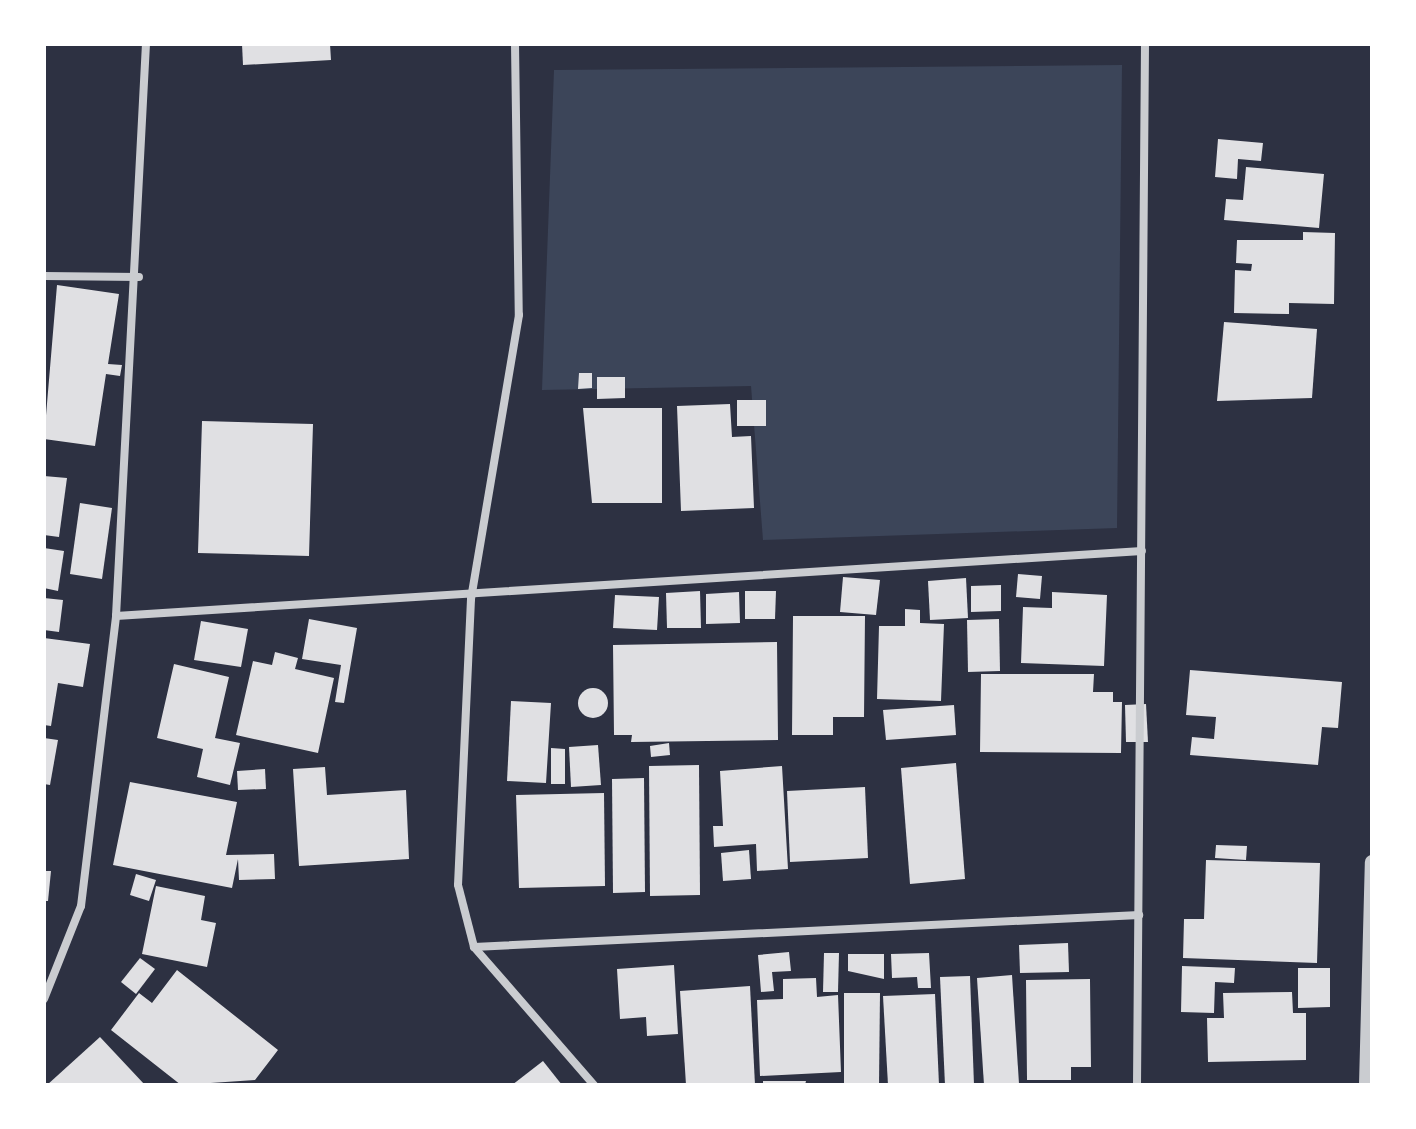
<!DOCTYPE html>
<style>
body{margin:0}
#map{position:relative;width:1416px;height:1129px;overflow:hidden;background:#2d3142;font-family:"Roboto Condensed",sans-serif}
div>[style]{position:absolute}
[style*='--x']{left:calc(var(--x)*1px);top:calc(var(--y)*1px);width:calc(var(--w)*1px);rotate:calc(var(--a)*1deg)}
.green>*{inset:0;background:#3c4559}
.building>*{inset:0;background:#e0e0e3}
.round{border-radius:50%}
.minor>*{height:8px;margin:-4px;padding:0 4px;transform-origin:4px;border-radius:4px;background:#caccd0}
.tertiary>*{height:14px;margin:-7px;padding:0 7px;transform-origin:7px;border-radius:7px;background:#caccd0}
span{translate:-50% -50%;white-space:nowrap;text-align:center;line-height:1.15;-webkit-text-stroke:8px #fff;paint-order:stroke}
.frame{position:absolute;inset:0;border:46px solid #fff;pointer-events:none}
</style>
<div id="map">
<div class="green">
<div style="clip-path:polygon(1122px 65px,1117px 528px,763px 540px,751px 386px,542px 390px,554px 70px)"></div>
</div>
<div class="building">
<div style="clip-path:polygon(242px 44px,330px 44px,331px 60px,243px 65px)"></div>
<div style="clip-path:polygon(1218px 139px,1263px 143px,1261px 161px,1238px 159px,1237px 179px,1215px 177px)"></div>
<div style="clip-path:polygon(1246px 167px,1324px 174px,1319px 228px,1224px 220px,1226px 199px,1243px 200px)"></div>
<div style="clip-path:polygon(1303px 232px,1335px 233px,1334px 304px,1289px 303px,1289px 314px,1234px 313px,1235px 270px,1251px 271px,1252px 264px,1236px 263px,1237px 240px,1303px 240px)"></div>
<div style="clip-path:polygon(57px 285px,119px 294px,108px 364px,122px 365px,120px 376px,106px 374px,95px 446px,44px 439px)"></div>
<div style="clip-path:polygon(1224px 322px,1317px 329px,1312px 398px,1217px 401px)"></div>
<div style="clip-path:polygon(579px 373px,592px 373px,592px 388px,578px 389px)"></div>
<div style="clip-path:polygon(597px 377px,625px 377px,625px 398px,597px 399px)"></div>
<div style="clip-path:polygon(737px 400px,766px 400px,766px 426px,737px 426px)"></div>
<div style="clip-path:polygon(730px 404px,732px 437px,751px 436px,754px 508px,681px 511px,677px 406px)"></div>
<div style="clip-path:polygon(583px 408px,662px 408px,662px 503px,592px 503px)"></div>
<div style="clip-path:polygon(202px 421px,313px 424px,309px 556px,198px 553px)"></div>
<div style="clip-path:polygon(44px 476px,67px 478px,59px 537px,44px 535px)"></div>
<div style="clip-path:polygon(80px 503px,112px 508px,102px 579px,70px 574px)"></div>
<div style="clip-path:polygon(44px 548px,64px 551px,58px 591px,44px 588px)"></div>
<div style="clip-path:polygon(1018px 574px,1042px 576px,1040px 599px,1016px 597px)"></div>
<div style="clip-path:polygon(843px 577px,880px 580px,876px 615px,840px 612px)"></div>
<div style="clip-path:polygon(966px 578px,968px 618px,930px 620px,928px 581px)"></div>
<div style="clip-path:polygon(1001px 585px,1001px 611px,971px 612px,971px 586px)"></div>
<div style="clip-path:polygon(700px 591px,701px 628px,667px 628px,666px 593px)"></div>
<div style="clip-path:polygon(745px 591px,776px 591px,775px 619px,745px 619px)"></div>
<div style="clip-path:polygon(739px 592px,740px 623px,706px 624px,706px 594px)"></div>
<div style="clip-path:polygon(1052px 592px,1107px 595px,1104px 666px,1021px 663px,1023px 607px,1052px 608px)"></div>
<div style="clip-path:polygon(615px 595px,659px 597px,657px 630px,613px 628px)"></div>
<div style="clip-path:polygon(44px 598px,63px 600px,59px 632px,44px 630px)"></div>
<div style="clip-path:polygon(905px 609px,920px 610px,920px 623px,944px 624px,941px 701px,877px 699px,879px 626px,905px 626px)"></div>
<div style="clip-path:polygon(793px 616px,865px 616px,864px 717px,833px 717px,833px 735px,792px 735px)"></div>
<div style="clip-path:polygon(309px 619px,357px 628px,344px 703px,335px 702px,341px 665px,302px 659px)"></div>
<div style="clip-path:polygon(999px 619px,1000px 671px,968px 672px,967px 620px)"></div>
<div style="clip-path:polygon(201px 621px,248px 629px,241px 667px,194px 660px)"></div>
<div style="clip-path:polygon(44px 638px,90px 644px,83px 687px,58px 683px,51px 726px,44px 725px)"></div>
<div style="clip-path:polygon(777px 642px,778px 740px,631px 742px,632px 735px,614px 735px,613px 645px)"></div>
<div style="clip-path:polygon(275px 652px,298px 658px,295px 669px,334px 678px,318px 753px,236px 735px,253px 661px,272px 665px)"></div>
<div style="clip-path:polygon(174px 664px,229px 677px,215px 738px,240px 743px,230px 785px,197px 777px,203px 749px,157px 738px)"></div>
<div style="clip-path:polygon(1190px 670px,1342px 682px,1338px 728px,1322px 727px,1318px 765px,1190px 755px,1192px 737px,1214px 739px,1216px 717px,1186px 715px)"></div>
<div style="clip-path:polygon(981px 674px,1094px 674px,1093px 692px,1113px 692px,1113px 702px,1122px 702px,1121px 753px,980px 752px)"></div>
<div class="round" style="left:578px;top:688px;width:30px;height:30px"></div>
<div style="clip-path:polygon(511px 701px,551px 703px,546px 783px,507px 781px)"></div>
<div style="clip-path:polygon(1146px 704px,1148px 742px,1126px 742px,1125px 705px)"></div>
<div style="clip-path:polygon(954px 705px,956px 735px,886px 740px,883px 710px)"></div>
<div style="clip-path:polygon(44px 738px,58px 740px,50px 785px,44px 784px)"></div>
<div style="clip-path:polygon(669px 743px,670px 755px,651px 757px,650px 746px)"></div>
<div style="clip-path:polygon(598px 745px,601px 785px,571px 787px,569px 747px)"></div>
<div style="clip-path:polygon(551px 748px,565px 749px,565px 784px,551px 784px)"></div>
<div style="clip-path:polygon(956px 763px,965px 879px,910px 884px,901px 768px)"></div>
<div style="clip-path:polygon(699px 765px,700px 895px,650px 896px,649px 766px)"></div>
<div style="clip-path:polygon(782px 766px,788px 869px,757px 871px,756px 844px,714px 847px,713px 826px,723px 826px,720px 771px)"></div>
<div style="clip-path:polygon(325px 767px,327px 795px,406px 790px,409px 859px,299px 866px,293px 769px)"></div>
<div style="clip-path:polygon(265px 769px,266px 789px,238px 790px,237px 771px)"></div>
<div style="clip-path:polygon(644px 778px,645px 892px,613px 893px,612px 779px)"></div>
<div style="clip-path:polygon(130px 782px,237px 802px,226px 855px,274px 854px,275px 879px,239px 880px,238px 859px,232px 888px,113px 865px)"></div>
<div style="clip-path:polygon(865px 787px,868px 858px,790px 862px,787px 791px)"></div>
<div style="clip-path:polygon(604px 793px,605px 886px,519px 888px,516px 795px)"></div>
<div style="clip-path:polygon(1216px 845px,1247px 846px,1246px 860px,1215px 858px)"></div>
<div style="clip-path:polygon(749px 850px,751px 879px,723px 881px,721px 853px)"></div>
<div style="clip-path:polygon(1206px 860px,1320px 863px,1317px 963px,1183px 958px,1184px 919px,1204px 919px)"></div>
<div style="clip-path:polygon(44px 871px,51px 871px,48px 901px,44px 901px)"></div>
<div style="clip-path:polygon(136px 874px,156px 880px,149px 901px,130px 895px)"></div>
<div style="clip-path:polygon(156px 886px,205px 896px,201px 920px,216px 923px,207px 967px,142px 954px)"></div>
<div style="clip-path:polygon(1068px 943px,1069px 972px,1020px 973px,1019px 945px)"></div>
<div style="clip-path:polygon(789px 952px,791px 971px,772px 972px,774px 991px,761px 992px,758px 955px)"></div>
<div style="clip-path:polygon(824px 953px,839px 953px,838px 992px,823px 992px)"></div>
<div style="clip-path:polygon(929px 953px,931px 988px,918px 988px,917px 977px,892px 978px,891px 954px)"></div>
<div style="clip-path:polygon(848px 954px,884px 954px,884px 979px,848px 971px)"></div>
<div style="clip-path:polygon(140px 958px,155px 969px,136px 994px,121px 982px)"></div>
<div style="clip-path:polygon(674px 965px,678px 1034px,647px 1036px,646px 1017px,620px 1019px,617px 969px)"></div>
<div style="clip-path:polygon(1182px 966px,1235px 968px,1234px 983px,1215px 982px,1214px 1013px,1181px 1012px)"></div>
<div style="clip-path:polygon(1298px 968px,1330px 968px,1330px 1007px,1298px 1008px)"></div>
<div style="clip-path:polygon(177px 970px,278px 1050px,255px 1080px,181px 1085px,111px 1030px,139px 993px,152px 1003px)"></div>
<div style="clip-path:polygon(1012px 975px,1019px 1084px,984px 1085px,977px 978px)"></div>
<div style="clip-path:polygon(970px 976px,974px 1085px,945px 1085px,940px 977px)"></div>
<div style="clip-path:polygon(816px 978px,817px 997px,838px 995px,841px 1072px,760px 1076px,757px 1000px,783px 999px,783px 979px)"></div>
<div style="clip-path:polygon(1090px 979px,1091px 1067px,1071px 1067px,1071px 1080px,1027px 1080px,1026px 980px)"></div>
<div style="clip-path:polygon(750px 986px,755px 1085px,686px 1085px,680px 991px)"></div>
<div style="clip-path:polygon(1292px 992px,1293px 1013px,1306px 1013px,1306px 1060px,1208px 1062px,1207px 1018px,1224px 1018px,1223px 993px)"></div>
<div style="clip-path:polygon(844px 993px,880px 993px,879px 1085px,844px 1085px)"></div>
<div style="clip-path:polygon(935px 994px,939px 1085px,888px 1085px,883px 996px)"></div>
<div style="clip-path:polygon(100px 1037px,145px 1085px,47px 1085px)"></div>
<div style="clip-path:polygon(543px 1061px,562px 1085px,512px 1085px)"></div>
<div style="clip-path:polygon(763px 1081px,806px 1081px,805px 1085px,763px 1085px)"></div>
</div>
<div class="minor">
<div style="--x:515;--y:44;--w:271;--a:89.2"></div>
<div style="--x:519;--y:315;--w:288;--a:99.6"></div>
<div style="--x:471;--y:599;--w:286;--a:92.6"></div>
<div style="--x:458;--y:885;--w:64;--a:75.5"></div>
<div style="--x:474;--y:947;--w:183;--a:49"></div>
<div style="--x:44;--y:276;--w:95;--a:0.6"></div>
<div style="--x:116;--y:616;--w:1028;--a:-3.63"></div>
<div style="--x:474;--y:947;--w:666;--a:-2.75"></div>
<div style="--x:44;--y:999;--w:100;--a:-68.3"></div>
<div style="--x:81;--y:906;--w:292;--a:-83.1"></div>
<div style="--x:116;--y:616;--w:573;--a:-87"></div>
<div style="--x:1137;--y:1085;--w:1041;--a:-89.56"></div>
</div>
<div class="tertiary">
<div style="--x:1366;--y:1085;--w:223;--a:-88.5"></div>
</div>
<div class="frame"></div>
</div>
